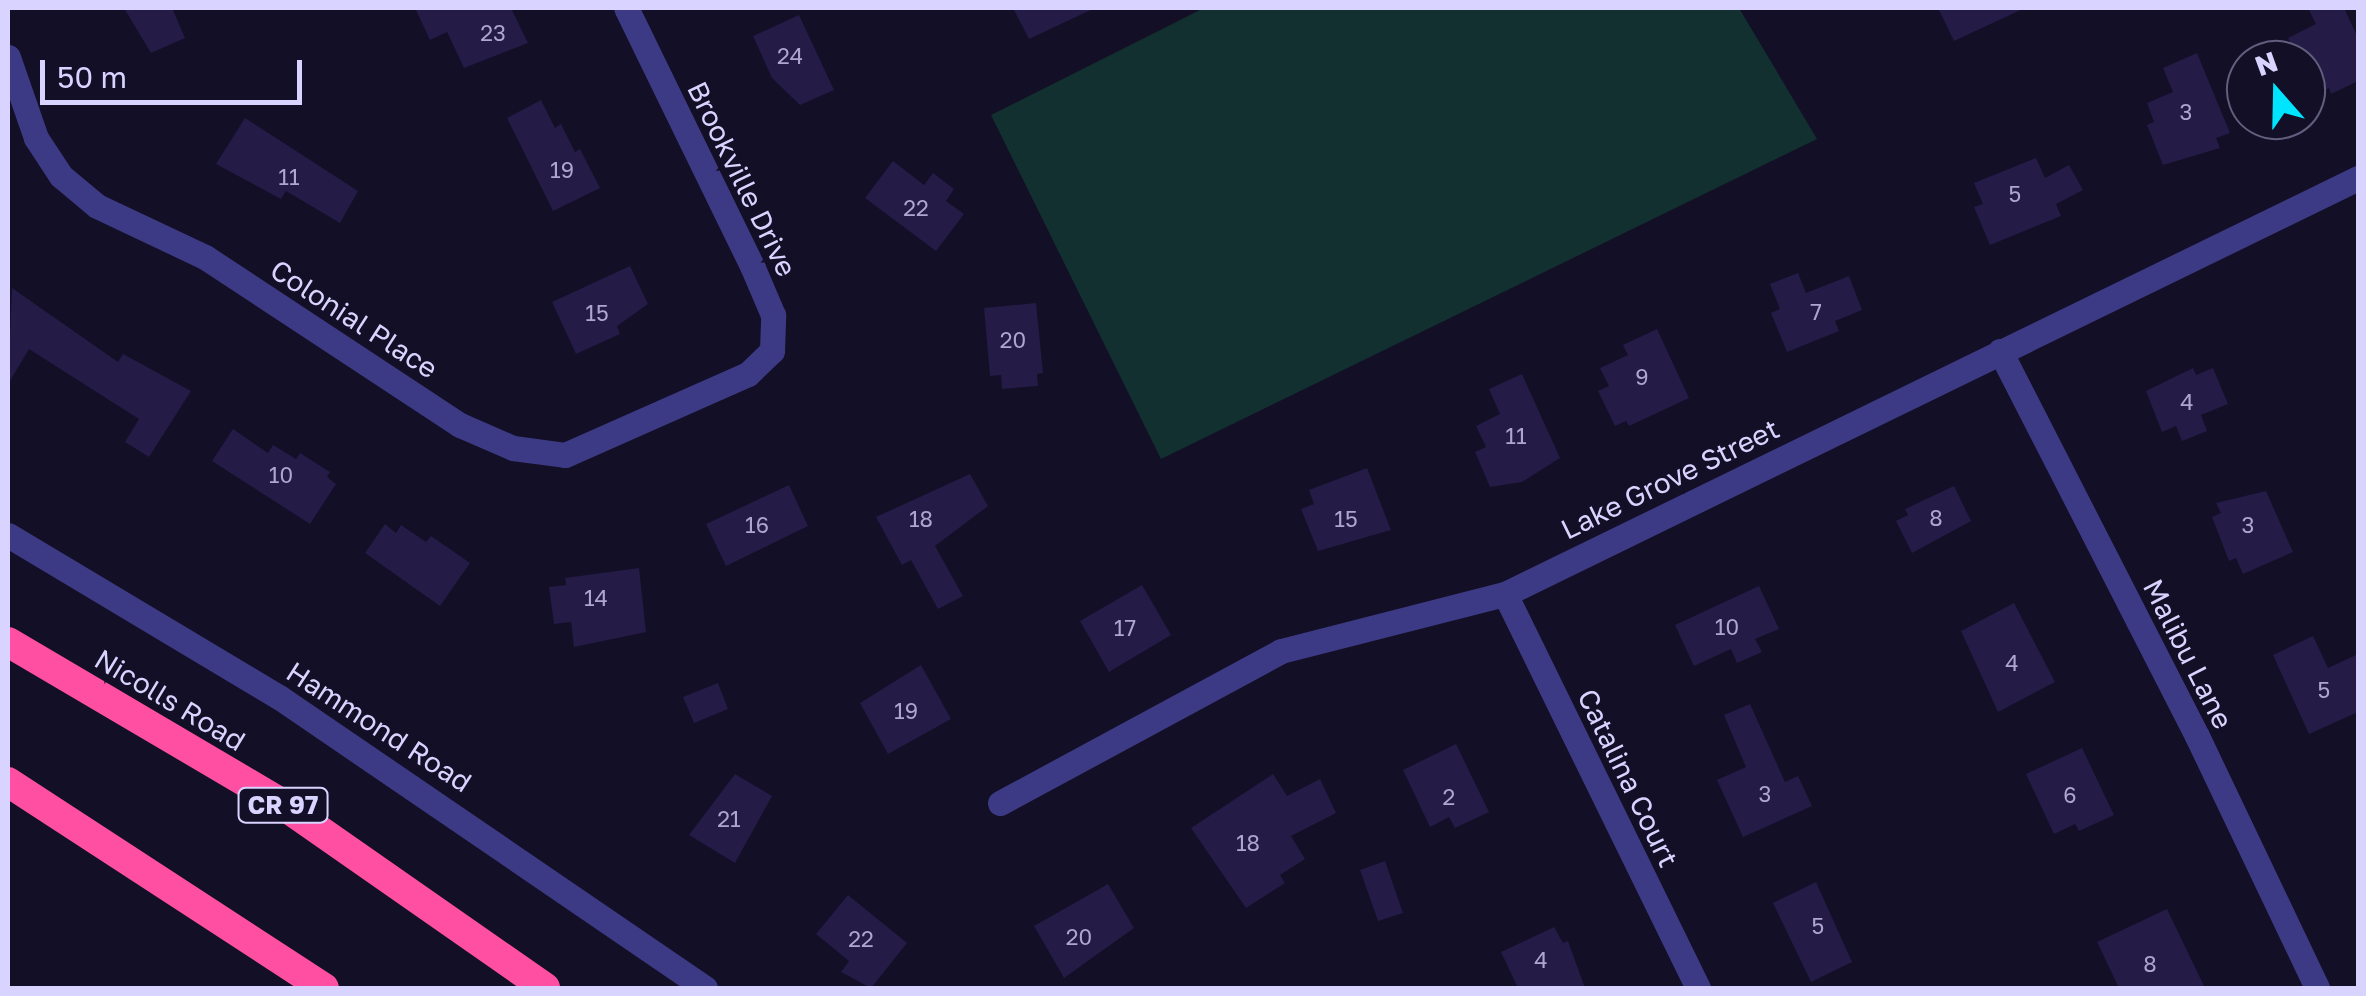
<!DOCTYPE html>
<style>
body{margin:0}
#map{position:relative;width:2366px;height:996px;overflow:hidden;background:#130f26;font-family:"Golos Text",sans-serif}
div>[style]{position:absolute}
[style*='--x']{left:calc(var(--x)*1px);top:calc(var(--y)*1px);width:calc(var(--w)*1px);rotate:calc(var(--a)*1deg)}
.green>*{inset:0;background:#12302f}
.building>*{inset:0;background:#241b47}
.street>*{height:25px;margin:-12.5px;padding:0 12.5px;transform-origin:12.5px;border-radius:12.5px;background:#3d3a85}
.highway>*{height:30px;margin:-15px;padding:0 15px;transform-origin:15px;border-radius:15px;background:#ff4fa3}
span{translate:-50% -50%;white-space:nowrap;text-align:center;line-height:1.15;-webkit-text-stroke:9px #130f26;paint-order:stroke}
.number-label{font-size:22px;color:#aca6d1}
.number-label span{-webkit-text-stroke-width:0}
.shield-label span{padding:2px 8px;background:#130f26;border:2px solid;border-radius:8px;-webkit-text-stroke-width:0}
.shield-label{font-size:25px;color:#d9d4ff;font-weight:700}
.street-label{font-size:28px;color:#d9d4ff}
.frame{position:absolute;inset:0;border:10px solid #d9d4ff;pointer-events:none}
.north{position:absolute;left:2226px;top:40px;width:100px;height:100px;box-sizing:border-box;background:#130f26;border:2px solid #625e7d;border-radius:50%;rotate:340deg;font-size:28px;font-weight:700;line-height:40px;text-align:center;color:#d9d4ff}
.north::after{content:'';display:block;margin:auto;width:35px;height:45px;background:#00e5ff;clip-path:polygon(50% 0,100% 100%,50% 72%,0 100%)}
.scale{position:absolute;left:40px;top:60px;width:262px;height:45px;box-sizing:border-box;border:5px solid #d9d4ff;border-top:0;padding-left:12px;font-size:30px;line-height:35px;white-space:nowrap;color:#d9d4ff;-webkit-text-stroke:8px #130f26;paint-order:stroke}
</style>
<div id="map">
<div class="green">
<div style="clip-path:polygon(1204px 8px,1739px 8px,1817px 139px,1161px 459px,991px 115px)"></div>
</div>
<div class="building">
<div style="clip-path:polygon(124px 8px,172px 8px,185px 38px,151px 53px)"></div>
<div style="clip-path:polygon(415px 8px,511px 8px,528px 43px,464px 68px,447px 32px,430px 40px)"></div>
<div style="clip-path:polygon(1013px 8px,1095px 8px,1029px 39px)"></div>
<div style="clip-path:polygon(1938px 8px,2025px 8px,1954px 41px)"></div>
<div style="clip-path:polygon(2308px 8px,2344px 8px,2358px 38px,2358px 81px,2331px 94px,2329px 88px,2315px 94px,2306px 60px,2299px 60px,2288px 38px,2316px 24px)"></div>
<div style="clip-path:polygon(799px 15px,834px 90px,800px 105px,772px 78px,753px 36px)"></div>
<div style="clip-path:polygon(2197px 53px,2230px 133px,2216px 138px,2220px 148px,2163px 165px,2147px 125px,2154px 122px,2147px 103px,2173px 92px,2163px 68px)"></div>
<div style="clip-path:polygon(541px 100px,555px 128px,561px 124px,575px 152px,580px 149px,600px 188px,553px 211px,507px 118px)"></div>
<div style="clip-path:polygon(245px 118px,358px 191px,340px 223px,286px 191px,281px 199px,216px 164px)"></div>
<div style="clip-path:polygon(2036px 158px,2045px 178px,2069px 165px,2083px 190px,2056px 204px,2061px 216px,1990px 245px,1974px 207px,1983px 204px,1974px 183px)"></div>
<div style="clip-path:polygon(893px 161px,924px 185px,933px 173px,954px 189px,946px 201px,964px 214px,936px 251px,865px 198px)"></div>
<div style="clip-path:polygon(630px 266px,648px 304px,617px 326px,620px 334px,576px 354px,552px 302px)"></div>
<div style="clip-path:polygon(1798px 273px,1806px 293px,1849px 276px,1862px 310px,1835px 321px,1839px 331px,1787px 352px,1771px 313px,1780px 309px,1770px 284px)"></div>
<div style="clip-path:polygon(12px 288px,118px 362px,123px 354px,191px 391px,149px 457px,125px 442px,139px 419px,29px 349px,8px 384px)"></div>
<div style="clip-path:polygon(1036px 303px,1043px 373px,1037px 374px,1038px 386px,1002px 389px,1001px 375px,990px 376px,984px 308px)"></div>
<div style="clip-path:polygon(1657px 329px,1689px 398px,1629px 426px,1626px 421px,1615px 426px,1598px 391px,1609px 386px,1600px 368px,1628px 355px,1623px 345px)"></div>
<div style="clip-path:polygon(2193px 368px,2196px 375px,2213px 368px,2228px 404px,2201px 415px,2207px 431px,2182px 441px,2176px 426px,2162px 432px,2146px 391px)"></div>
<div style="clip-path:polygon(1522px 374px,1560px 458px,1522px 482px,1490px 487px,1475px 452px,1486px 447px,1476px 426px,1500px 414px,1489px 389px)"></div>
<div style="clip-path:polygon(233px 429px,268px 453px,273px 445px,296px 459px,300px 453px,330px 472px,327px 477px,336px 484px,310px 524px,212px 461px)"></div>
<div style="clip-path:polygon(1367px 468px,1391px 530px,1318px 551px,1301px 509px,1314px 504px,1309px 490px)"></div>
<div style="clip-path:polygon(970px 474px,988px 506px,935px 546px,963px 596px,938px 609px,911px 560px,902px 565px,876px 517px)"></div>
<div style="clip-path:polygon(789px 485px,808px 526px,726px 566px,706px 524px)"></div>
<div style="clip-path:polygon(1954px 486px,1971px 521px,1912px 553px,1896px 521px,1908px 515px,1905px 509px)"></div>
<div style="clip-path:polygon(2266px 491px,2293px 552px,2243px 574px,2236px 558px,2229px 561px,2212px 517px,2221px 513px,2216px 503px)"></div>
<div style="clip-path:polygon(385px 524px,396px 533px,401px 525px,426px 542px,431px 536px,470px 563px,440px 606px,365px 553px)"></div>
<div style="clip-path:polygon(639px 568px,646px 632px,574px 647px,571px 622px,554px 624px,549px 587px,566px 585px,565px 578px)"></div>
<div style="clip-path:polygon(1142px 585px,1171px 635px,1109px 672px,1080px 621px)"></div>
<div style="clip-path:polygon(1759px 586px,1779px 629px,1755px 639px,1762px 652px,1737px 663px,1731px 649px,1694px 666px,1675px 625px)"></div>
<div style="clip-path:polygon(2014px 603px,2055px 682px,1998px 712px,1961px 631px)"></div>
<div style="clip-path:polygon(2313px 636px,2328px 668px,2358px 654px,2358px 712px,2309px 734px,2273px 655px)"></div>
<div style="clip-path:polygon(921px 665px,951px 719px,888px 754px,860px 703px)"></div>
<div style="clip-path:polygon(718px 683px,728px 709px,694px 723px,683px 697px)"></div>
<div style="clip-path:polygon(1750px 704px,1785px 782px,1798px 776px,1812px 806px,1743px 837px,1717px 780px,1746px 767px,1724px 715px)"></div>
<div style="clip-path:polygon(1456px 744px,1489px 812px,1455px 828px,1449px 817px,1430px 827px,1403px 770px)"></div>
<div style="clip-path:polygon(2082px 748px,2114px 815px,2079px 831px,2075px 824px,2054px 834px,2026px 774px)"></div>
<div style="clip-path:polygon(735px 774px,772px 796px,735px 863px,689px 835px)"></div>
<div style="clip-path:polygon(1273px 774px,1287px 796px,1320px 779px,1336px 813px,1291px 836px,1305px 859px,1280px 875px,1285px 883px,1246px 908px,1191px 828px)"></div>
<div style="clip-path:polygon(1385px 861px,1403px 913px,1378px 921px,1360px 870px)"></div>
<div style="clip-path:polygon(1816px 882px,1852px 962px,1811px 982px,1773px 903px)"></div>
<div style="clip-path:polygon(1108px 884px,1134px 928px,1064px 978px,1034px 926px)"></div>
<div style="clip-path:polygon(848px 895px,907px 943px,871px 988px,841px 972px,849px 961px,816px 934px)"></div>
<div style="clip-path:polygon(2167px 909px,2205px 988px,2119px 988px,2097px 942px)"></div>
<div style="clip-path:polygon(1554px 927px,1563px 943px,1568px 941px,1585px 988px,1518px 988px,1501px 952px)"></div>
</div>
<div class="street">
<div style="--x:8;--y:57;--w:86;--a:70.9"></div>
<div style="--x:36;--y:138;--w:45;--a:56.7"></div>
<div style="--x:61;--y:176;--w:47;--a:39.8"></div>
<div style="--x:97;--y:206;--w:119;--a:25.3"></div>
<div style="--x:205;--y:257;--w:305;--a:33.4"></div>
<div style="--x:460;--y:425;--w:58;--a:23.5"></div>
<div style="--x:513;--y:448;--w:52;--a:7.7"></div>
<div style="--x:565;--y:455;--w:200;--a:-23.9"></div>
<div style="--x:748;--y:374;--w:33;--a:-44"></div>
<div style="--x:772;--y:351;--w:36;--a:-88"></div>
<div style="--x:773;--y:315;--w:51;--a:-113.1"></div>
<div style="--x:753;--y:268;--w:289;--a:-116"></div>
<div style="--x:2000;--y:351;--w:432;--a:62.9"></div>
<div style="--x:2197;--y:736;--w:279;--a:64.5"></div>
<div style="--x:8;--y:535;--w:316;--a:30.9"></div>
<div style="--x:279;--y:697;--w:516;--a:34.34"></div>
<div style="--x:1505;--y:594;--w:439;--a:63.9"></div>
<div style="--x:1000;--y:803;--w:319;--a:-28.4"></div>
<div style="--x:1281;--y:651;--w:231;--a:-14.3"></div>
<div style="--x:1505;--y:594;--w:949;--a:-26"></div>
</div>
<div class="highway">
<div style="--x:8;--y:642;--w:311;--a:30.5"></div>
<div style="--x:276;--y:800;--w:328;--a:34.9"></div>
<div style="--x:8;--y:782;--w:377;--a:33.1"></div>
</div>
<div class="number-label">
<span style="left:493px;top:33px">23</span>
<span style="left:790px;top:56px">24</span>
<span style="left:2186px;top:112px">3</span>
<span style="left:562px;top:170px">19</span>
<span style="left:289px;top:177px">11</span>
<span style="left:2015px;top:194px">5</span>
<span style="left:916px;top:208px">22</span>
<span style="left:1816px;top:312px">7</span>
<span style="left:597px;top:313px">15</span>
<span style="left:1013px;top:340px">20</span>
<span style="left:1642px;top:377px">9</span>
<span style="left:2187px;top:402px">4</span>
<span style="left:1516px;top:436px">11</span>
<span style="left:281px;top:475px">10</span>
<span style="left:1936px;top:518px">8</span>
<span style="left:921px;top:519px">18</span>
<span style="left:1346px;top:519px">15</span>
<span style="left:757px;top:525px">16</span>
<span style="left:2248px;top:525px">3</span>
<span style="left:596px;top:598px">14</span>
<span style="left:1727px;top:627px">10</span>
<span style="left:1125px;top:628px">17</span>
<span style="left:2012px;top:663px">4</span>
<span style="left:2324px;top:690px">5</span>
<span style="left:906px;top:711px">19</span>
<span style="left:1765px;top:794px">3</span>
<span style="left:2070px;top:795px">6</span>
<span style="left:1449px;top:797px">2</span>
<span style="left:729px;top:819px">21</span>
<span style="left:1248px;top:843px">18</span>
<span style="left:1818px;top:926px">5</span>
<span style="left:1079px;top:937px">20</span>
<span style="left:861px;top:939px">22</span>
<span style="left:1541px;top:960px">4</span>
<span style="left:2150px;top:964px">8</span>
</div>
<div class="shield-label">
<span style="left:283px;top:805px">CR 97</span>
</div>
<div class="street-label">
<span style="left:742px;top:179px;rotate:64deg">Brookville Drive</span>
<span style="left:354px;top:319px;rotate:33deg">Colonial Place</span>
<span style="left:1670px;top:479px;rotate:-26deg">Lake Grove Street</span>
<span style="left:2188px;top:654px;rotate:63deg">Malibu Lane</span>
<span style="left:170px;top:700px;rotate:31deg">Nicolls Road</span>
<span style="left:379px;top:727px;rotate:33deg">Hammond Road</span>
<span style="left:1628px;top:778px;rotate:64deg">Catalina Court</span>
</div>
<div class="frame"></div>
<div class="north">N</div>
<div class="scale">50 m</div>
</div>
